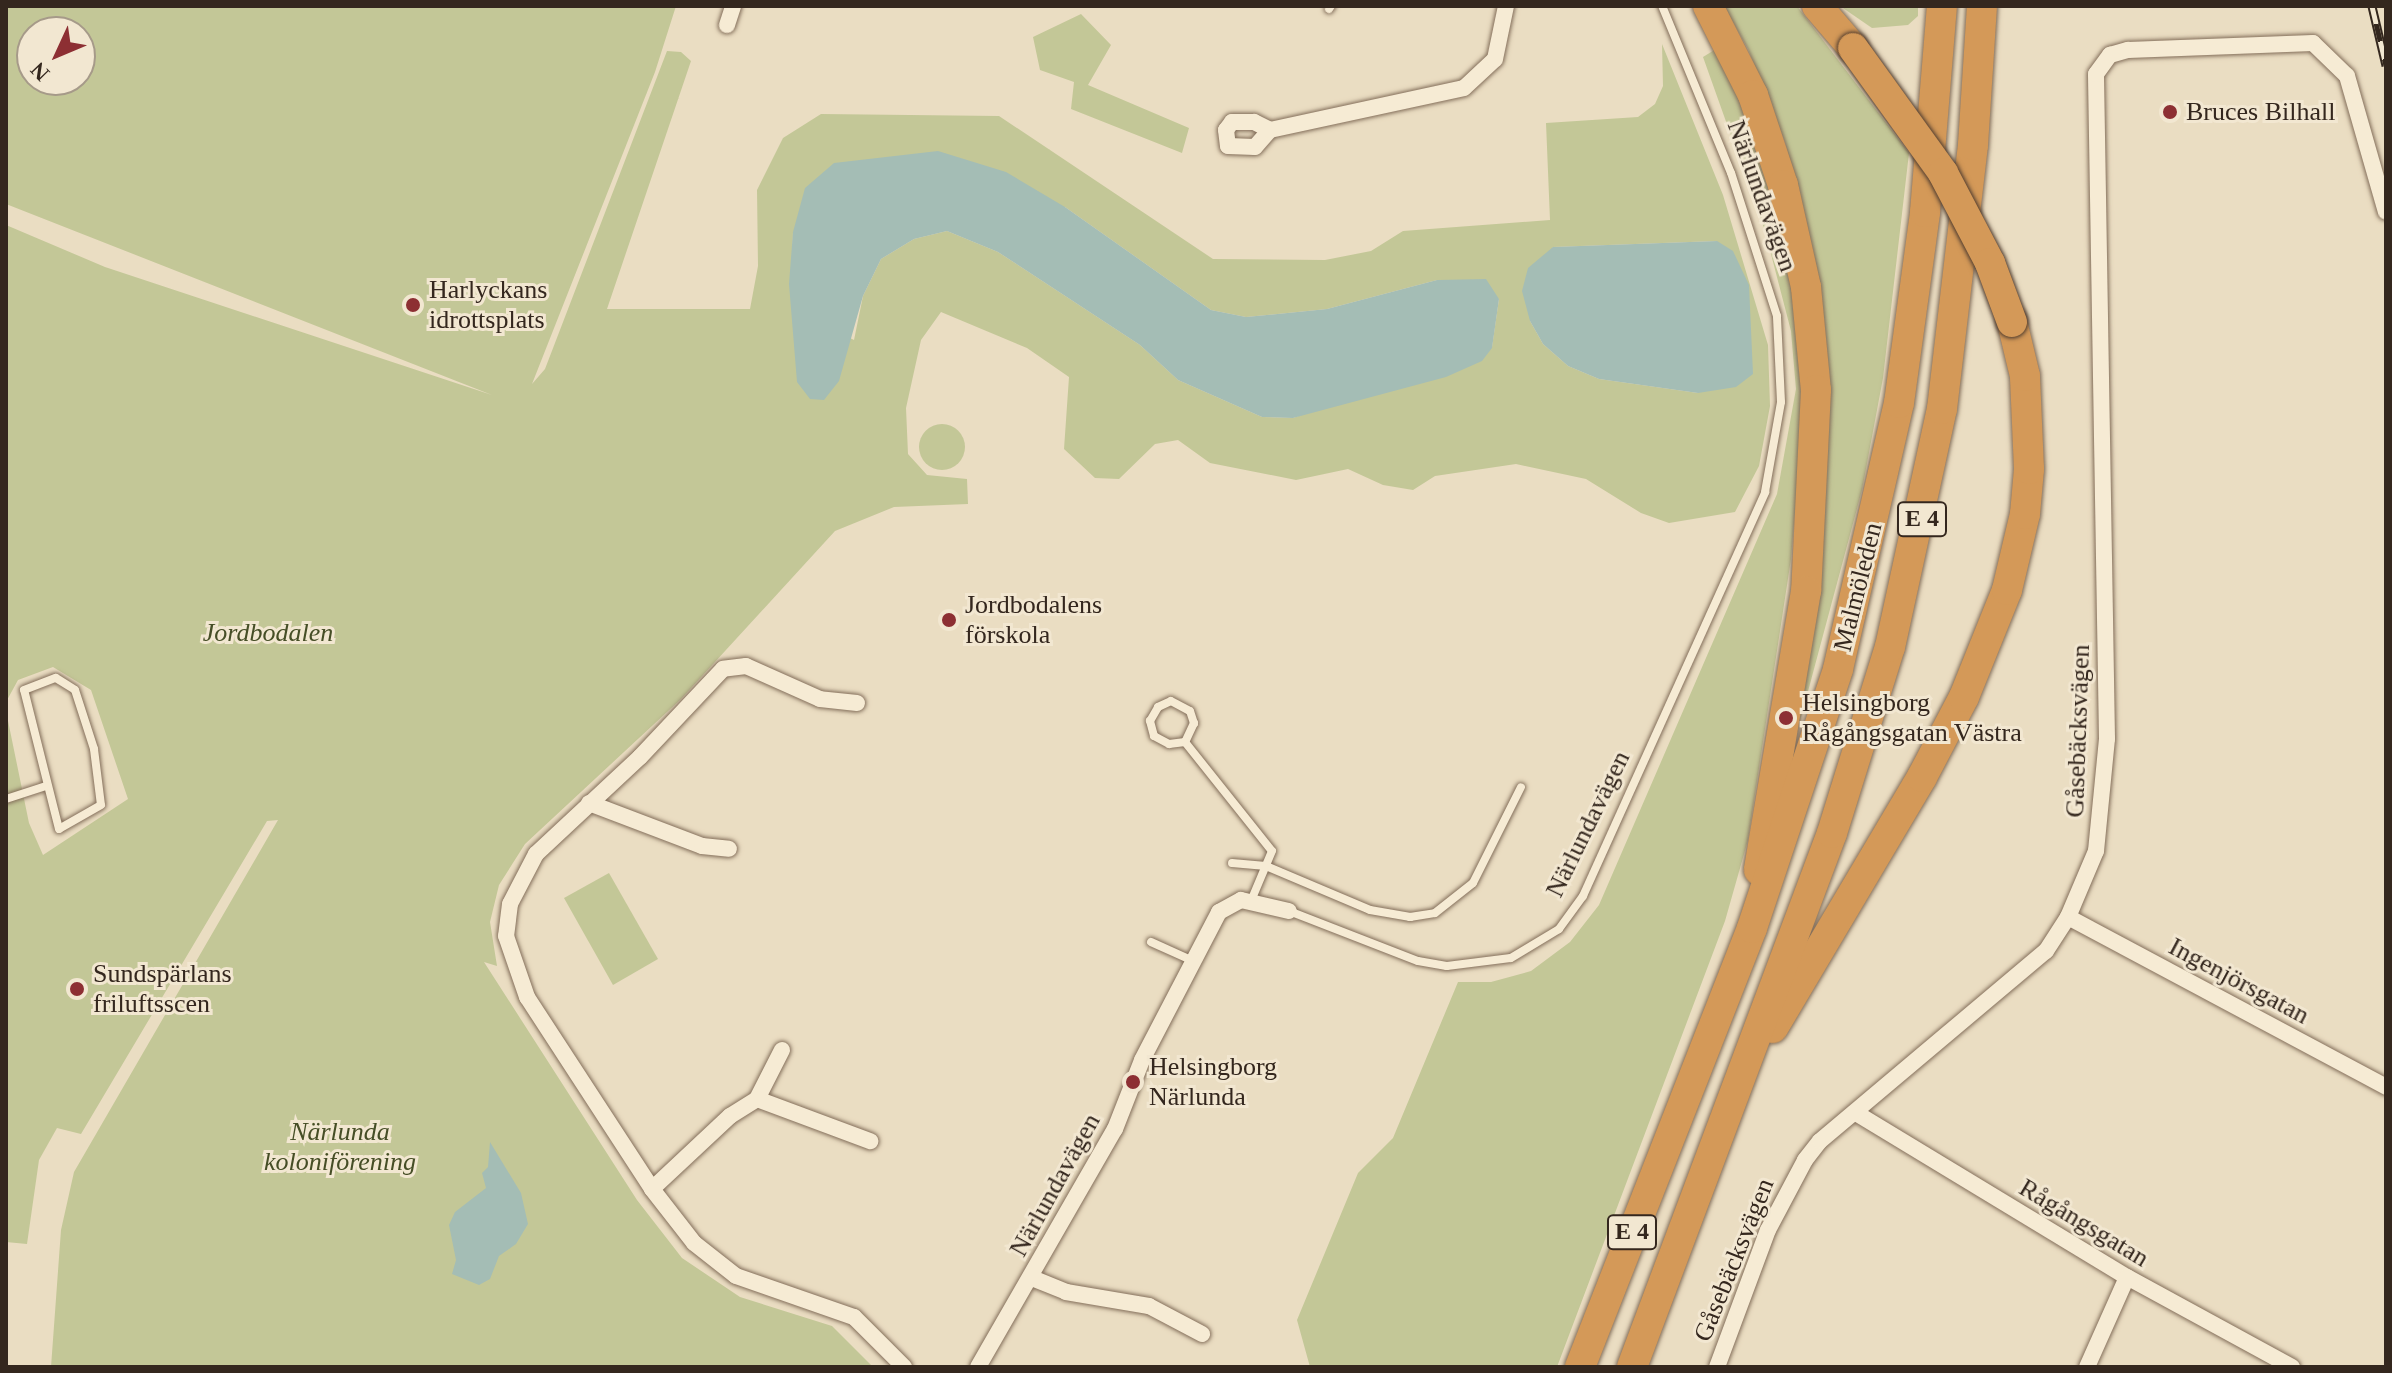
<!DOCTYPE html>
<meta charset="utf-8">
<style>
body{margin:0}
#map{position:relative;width:2392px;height:1373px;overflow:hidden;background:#eaddc2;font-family:"Times New Roman",serif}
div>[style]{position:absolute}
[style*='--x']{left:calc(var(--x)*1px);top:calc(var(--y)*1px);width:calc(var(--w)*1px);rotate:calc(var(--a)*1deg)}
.green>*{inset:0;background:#c3c797}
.round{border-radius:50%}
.water>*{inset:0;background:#a4bdb5}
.roads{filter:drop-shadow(0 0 2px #836e5a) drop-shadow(0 0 2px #836e5a)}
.lane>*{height:8px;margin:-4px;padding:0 4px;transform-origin:4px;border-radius:4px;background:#f6ebd4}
.street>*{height:16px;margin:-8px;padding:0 8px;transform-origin:8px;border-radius:8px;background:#f6ebd4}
.highway>*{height:30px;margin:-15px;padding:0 15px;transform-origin:15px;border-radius:15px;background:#d49958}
.rail>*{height:9px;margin-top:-4.5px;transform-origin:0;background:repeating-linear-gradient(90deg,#f2e7d1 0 18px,#34271e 0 36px);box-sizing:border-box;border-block:2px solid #34271e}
.bridges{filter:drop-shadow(0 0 2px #513d2f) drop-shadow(0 0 2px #513d2f)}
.highway-bridge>*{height:30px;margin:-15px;padding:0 15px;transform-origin:15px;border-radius:15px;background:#d49958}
.dots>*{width:22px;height:22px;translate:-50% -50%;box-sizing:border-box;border:4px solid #f2e7d1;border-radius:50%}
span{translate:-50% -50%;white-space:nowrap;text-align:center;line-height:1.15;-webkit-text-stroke:6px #f2e7d1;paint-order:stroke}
.shield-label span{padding:2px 6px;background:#f2e7d1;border:2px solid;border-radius:6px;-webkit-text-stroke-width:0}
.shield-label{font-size:24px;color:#34271e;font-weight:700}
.poi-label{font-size:26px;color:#34271e}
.left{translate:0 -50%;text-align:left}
.street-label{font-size:26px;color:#34271e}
.park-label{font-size:26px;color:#464e26;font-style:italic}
.frame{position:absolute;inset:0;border:8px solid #34271e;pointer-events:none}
.north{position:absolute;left:16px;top:16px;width:80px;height:80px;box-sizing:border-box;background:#f2e7d1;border:2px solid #a69a89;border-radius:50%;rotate:226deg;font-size:22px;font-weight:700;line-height:32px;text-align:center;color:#34271e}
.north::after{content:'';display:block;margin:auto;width:28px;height:36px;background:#8d2f33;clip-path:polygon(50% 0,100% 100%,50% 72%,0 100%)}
</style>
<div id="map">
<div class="green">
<div style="clip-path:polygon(evenodd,6px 6px,676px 6px,655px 72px,532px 384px,545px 369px,667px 51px,681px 52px,691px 61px,607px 309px,750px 309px,758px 266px,757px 190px,783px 138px,821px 114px,999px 116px,1213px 259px,1325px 260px,1371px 251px,1403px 231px,1550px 220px,1546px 123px,1638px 117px,1655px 104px,1663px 86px,1662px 44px,1723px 195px,1768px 345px,1770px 406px,1759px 466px,1735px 512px,1669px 523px,1641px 513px,1586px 479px,1516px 464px,1435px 476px,1413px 490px,1383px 485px,1348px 469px,1296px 480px,1210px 463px,1178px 440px,1155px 444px,1119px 479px,1095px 478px,1064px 449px,1069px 377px,1027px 348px,941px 312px,921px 340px,906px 408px,908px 454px,927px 475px,967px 479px,968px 504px,894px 507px,835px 531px,681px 699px,525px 844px,499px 885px,490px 922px,497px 966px,484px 962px,637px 1200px,682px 1258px,740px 1297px,832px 1326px,873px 1367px,51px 1367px,61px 1230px,74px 1172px,278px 820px,267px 821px,81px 1134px,57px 1128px,39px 1160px,27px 1244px,6px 1242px,6px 711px,29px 823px,43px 855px,128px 799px,91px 690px,53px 667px,18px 680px,6px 702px,6px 225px,105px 267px,492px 395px,6px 204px,6px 6px,32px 32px,80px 32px,80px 80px,32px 80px,32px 32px,6px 6px,1065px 207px,1211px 310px,1246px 317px,1327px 309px,1437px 280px,1499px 299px,1492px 347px,1293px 418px,1262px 417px,1178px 380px,1140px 345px,998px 252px,947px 231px,914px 239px,881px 259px,863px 296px,854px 340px,791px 308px,793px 232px,1065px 207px,6px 6px,1717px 241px,1698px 393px,1599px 379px,1568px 366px,1543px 344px,1530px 321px,1553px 247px,1717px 241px)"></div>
<div style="clip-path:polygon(1724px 6px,1797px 6px,1909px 153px,1883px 378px,1862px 490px,1792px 751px,1807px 226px,1785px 142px,1748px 49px)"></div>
<div style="clip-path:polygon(1840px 6px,1918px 6px,1918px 16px,1908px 25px,1872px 28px)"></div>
<div style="clip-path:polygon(1081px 14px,1111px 45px,1088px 85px,1189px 128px,1182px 153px,1071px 109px,1074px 82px,1040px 70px,1033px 37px)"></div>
<div style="clip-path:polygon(1716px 49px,1765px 159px,1800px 316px,1805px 390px,1791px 559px,1748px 840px,1725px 921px,1557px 1367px,1310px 1367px,1297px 1320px,1358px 1173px,1393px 1138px,1458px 982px,1491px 982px,1531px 971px,1570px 942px,1599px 905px,1777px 494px,1796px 389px,1791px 331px,1765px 231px,1703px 57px)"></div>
<div class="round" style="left:919px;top:424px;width:46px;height:46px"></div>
<div style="clip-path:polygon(609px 873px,658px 959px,613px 985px,564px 898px)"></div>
</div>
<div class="water">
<div style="clip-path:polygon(938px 151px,1006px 172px,1065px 207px,1211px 310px,1246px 317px,1327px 309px,1437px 280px,1486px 279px,1499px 299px,1492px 348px,1482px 361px,1446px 377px,1293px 418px,1262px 417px,1178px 380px,1140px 345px,998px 252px,947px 231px,914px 239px,881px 259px,863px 296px,839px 381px,824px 400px,810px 399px,797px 382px,789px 284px,793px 232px,805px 188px,834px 163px)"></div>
<div style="clip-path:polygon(1717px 241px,1733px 251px,1749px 285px,1753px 374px,1736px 387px,1698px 393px,1599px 379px,1568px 366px,1543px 344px,1530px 321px,1522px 291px,1528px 268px,1553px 247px)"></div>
<div style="clip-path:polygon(490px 1142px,521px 1193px,528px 1224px,516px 1244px,499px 1256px,490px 1279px,479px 1285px,452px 1274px,456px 1260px,449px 1225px,455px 1212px,486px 1188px,482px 1173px,488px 1167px)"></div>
</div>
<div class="roads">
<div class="lane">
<div style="--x:1329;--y:9;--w:4;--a:-56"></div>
<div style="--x:56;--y:678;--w:22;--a:32"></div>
<div style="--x:75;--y:690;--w:62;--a:72.1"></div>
<div style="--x:94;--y:749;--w:56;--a:82.9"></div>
<div style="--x:101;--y:805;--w:48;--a:150.3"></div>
<div style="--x:59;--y:829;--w:143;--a:-104.1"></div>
<div style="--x:24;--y:690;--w:34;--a:-21"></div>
<div style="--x:1185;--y:742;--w:16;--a:173"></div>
<div style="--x:1169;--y:744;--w:17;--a:-152"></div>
<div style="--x:1154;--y:736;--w:16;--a:-105"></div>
<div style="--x:1150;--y:721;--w:16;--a:-60"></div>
<div style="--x:1158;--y:707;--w:14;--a:-25"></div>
<div style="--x:1171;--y:701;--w:21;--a:28"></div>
<div style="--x:1190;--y:711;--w:13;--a:72"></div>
<div style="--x:1194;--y:723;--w:21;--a:115"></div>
<div style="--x:1185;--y:742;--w:139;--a:51.4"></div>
<div style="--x:1272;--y:851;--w:54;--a:112.8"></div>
<div style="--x:6;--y:799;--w:42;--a:-18"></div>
<div style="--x:1232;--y:863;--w:34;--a:5"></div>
<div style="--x:1266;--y:866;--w:113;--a:22.9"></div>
<div style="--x:1370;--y:910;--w:41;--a:9.9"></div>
<div style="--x:1410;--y:917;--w:25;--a:-9"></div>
<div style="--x:1435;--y:913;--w:48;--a:-38.3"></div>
<div style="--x:1473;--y:883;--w:107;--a:-63.4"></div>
<div style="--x:1289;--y:911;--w:138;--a:21.2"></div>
<div style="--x:1418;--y:961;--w:29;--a:10"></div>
<div style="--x:1447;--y:966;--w:64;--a:-7.1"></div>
<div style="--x:1511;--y:958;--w:56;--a:-31.1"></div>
<div style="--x:1559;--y:929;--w:41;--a:-54"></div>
<div style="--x:1583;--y:896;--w:443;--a:-65.7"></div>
<div style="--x:1765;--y:492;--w:91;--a:-79.9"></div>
<div style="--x:1781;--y:402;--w:86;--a:-92.7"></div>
<div style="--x:1777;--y:316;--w:150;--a:-107.8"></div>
<div style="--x:1731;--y:173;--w:181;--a:-112.4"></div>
<div style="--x:1151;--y:942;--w:46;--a:24.3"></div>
</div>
<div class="street">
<div style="--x:727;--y:25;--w:20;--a:-72"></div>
<div style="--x:1270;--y:130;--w:18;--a:-153"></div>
<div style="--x:1254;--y:122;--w:22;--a:180"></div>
<div style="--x:1232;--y:122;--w:10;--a:127"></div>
<div style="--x:1226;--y:130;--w:16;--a:83"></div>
<div style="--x:1228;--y:146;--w:27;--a:2"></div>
<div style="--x:1255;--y:147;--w:23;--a:-49"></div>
<div style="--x:1270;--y:130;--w:198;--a:-12.2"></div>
<div style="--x:1464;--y:88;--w:42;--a:-43.1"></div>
<div style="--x:1495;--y:59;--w:54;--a:-78.3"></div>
<div style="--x:857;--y:703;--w:37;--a:-174"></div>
<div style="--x:820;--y:699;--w:81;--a:-156"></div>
<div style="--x:746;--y:666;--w:23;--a:173"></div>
<div style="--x:723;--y:669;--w:121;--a:133.3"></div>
<div style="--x:640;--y:757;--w:142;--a:137"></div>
<div style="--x:536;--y:854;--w:56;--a:117.5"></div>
<div style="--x:510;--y:904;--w:32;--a:97"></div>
<div style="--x:506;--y:936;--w:65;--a:71"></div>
<div style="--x:527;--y:997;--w:229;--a:56.9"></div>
<div style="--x:652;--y:1189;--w:68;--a:52.1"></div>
<div style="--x:694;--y:1243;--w:53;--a:38.2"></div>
<div style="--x:736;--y:1276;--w:125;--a:19.2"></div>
<div style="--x:854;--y:1317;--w:71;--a:45"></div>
<div style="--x:589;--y:803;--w:121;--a:20.8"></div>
<div style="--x:702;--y:846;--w:27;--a:6"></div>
<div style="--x:2068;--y:917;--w:361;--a:28.1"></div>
<div style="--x:757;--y:1099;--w:55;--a:-63"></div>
<div style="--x:1856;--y:1113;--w:317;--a:31.2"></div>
<div style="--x:2127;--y:1277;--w:188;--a:28.6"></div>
<div style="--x:652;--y:1189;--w:107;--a:-43.1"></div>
<div style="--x:730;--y:1116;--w:32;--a:-32"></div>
<div style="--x:757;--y:1099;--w:121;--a:20.4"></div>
<div style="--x:1032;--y:1278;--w:37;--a:22"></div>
<div style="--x:1066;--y:1292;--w:84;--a:9.6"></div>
<div style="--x:1149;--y:1306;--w:60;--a:27.8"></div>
<div style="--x:978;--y:1367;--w:275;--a:-60.1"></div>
<div style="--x:1115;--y:1129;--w:74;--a:-68.6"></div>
<div style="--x:1142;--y:1060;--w:167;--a:-62.5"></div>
<div style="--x:1219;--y:912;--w:25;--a:-29"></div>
<div style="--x:1241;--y:900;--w:49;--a:12.9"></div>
<div style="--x:1717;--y:1367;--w:146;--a:-69.6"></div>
<div style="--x:1768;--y:1230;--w:79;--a:-62.1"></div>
<div style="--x:1805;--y:1160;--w:24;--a:-52"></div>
<div style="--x:1820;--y:1141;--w:295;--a:-40.1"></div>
<div style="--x:2046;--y:951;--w:40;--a:-57.1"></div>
<div style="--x:2068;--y:917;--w:72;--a:-67"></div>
<div style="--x:2096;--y:851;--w:113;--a:-84.4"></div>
<div style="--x:2107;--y:739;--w:665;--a:-90.95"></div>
<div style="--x:2096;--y:74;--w:24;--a:-54"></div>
<div style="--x:2110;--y:55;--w:19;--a:-16"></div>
<div style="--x:2128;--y:50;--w:185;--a:-2.2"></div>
<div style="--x:2313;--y:43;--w:47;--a:44.1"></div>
<div style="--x:2347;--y:76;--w:141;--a:74"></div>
<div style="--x:2087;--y:1367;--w:98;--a:-66"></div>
</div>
<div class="highway">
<div style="--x:1708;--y:6;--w:100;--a:63.2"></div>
<div style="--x:1753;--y:95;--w:95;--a:71.6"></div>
<div style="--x:1783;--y:185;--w:105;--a:77.3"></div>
<div style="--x:1806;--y:287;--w:103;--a:84.5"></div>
<div style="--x:1816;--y:390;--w:201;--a:92.8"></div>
<div style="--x:1806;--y:591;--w:283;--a:99.6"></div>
<div style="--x:1817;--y:6;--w:55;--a:49.4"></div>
<div style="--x:1773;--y:1028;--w:292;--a:-59.3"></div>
<div style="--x:1922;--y:777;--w:90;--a:-62.3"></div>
<div style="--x:1964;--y:697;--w:115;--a:-68.1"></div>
<div style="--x:2007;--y:590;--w:78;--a:-76.7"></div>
<div style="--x:2025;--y:514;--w:45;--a:-84.9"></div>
<div style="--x:2029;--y:469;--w:93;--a:-92.5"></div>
<div style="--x:2025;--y:376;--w:56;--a:-103.5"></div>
<div style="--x:1580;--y:1367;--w:471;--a:-68.6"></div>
<div style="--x:1752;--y:928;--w:273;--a:-71.6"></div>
<div style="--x:1838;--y:669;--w:273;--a:-77.1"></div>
<div style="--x:1899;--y:403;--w:193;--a:-82.2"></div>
<div style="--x:1925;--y:212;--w:207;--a:-85.3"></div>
<div style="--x:1632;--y:1367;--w:570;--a:-69.47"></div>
<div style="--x:1832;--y:833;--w:195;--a:-72.7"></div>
<div style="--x:1890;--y:647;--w:244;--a:-77.7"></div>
<div style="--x:1942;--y:409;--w:266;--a:-83.3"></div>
<div style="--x:1973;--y:145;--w:139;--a:-86.3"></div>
</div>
</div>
<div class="rail">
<div style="--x:2372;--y:6;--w:61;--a:76.7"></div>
<div style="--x:2386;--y:6;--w:1;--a:90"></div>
</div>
<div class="bridges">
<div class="highway-bridge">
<div style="--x:1853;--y:48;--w:154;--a:54.2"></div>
<div style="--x:1943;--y:173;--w:102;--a:62.4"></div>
<div style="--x:1990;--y:263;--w:63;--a:69.6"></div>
</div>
</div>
<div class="dots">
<div style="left:2170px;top:112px;background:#8d2f33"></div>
<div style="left:413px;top:305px;background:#8d2f33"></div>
<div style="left:949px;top:620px;background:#8d2f33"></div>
<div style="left:1786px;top:718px;background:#8d2f33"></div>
<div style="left:77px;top:989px;background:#8d2f33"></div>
<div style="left:1133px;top:1082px;background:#8d2f33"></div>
</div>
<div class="shield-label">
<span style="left:1922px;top:519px">E 4</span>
<span style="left:1632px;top:1232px">E 4</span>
</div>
<div class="poi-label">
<span class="left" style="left:2186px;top:112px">Bruces Bilhall</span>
<span class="left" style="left:429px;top:305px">Harlyckans<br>idrottsplats</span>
<span class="left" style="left:965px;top:620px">Jordbodalens<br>förskola</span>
<span class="left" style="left:1802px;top:718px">Helsingborg<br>Rågångsgatan Västra</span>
<span class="left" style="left:93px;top:989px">Sundspärlans<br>friluftsscen</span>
<span class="left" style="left:1149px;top:1082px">Helsingborg<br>Närlunda</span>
</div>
<div class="street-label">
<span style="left:1762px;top:196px;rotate:70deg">Närlundavägen</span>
<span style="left:1858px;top:587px;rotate:-76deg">Malmöleden</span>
<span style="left:2078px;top:731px;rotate:-88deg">Gåsebäcksvägen</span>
<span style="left:1588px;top:824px;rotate:-64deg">Närlundavägen</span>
<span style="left:2239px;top:981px;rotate:28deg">Ingenjörsgatan</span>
<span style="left:1055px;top:1185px;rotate:-61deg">Närlundavägen</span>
<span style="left:2084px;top:1223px;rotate:31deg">Rågångsgatan</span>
<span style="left:1734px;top:1260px;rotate:-68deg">Gåsebäcksvägen</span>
</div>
<div class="park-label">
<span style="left:268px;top:633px">Jordbodalen</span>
<span style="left:340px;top:1147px">Närlunda<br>koloniförening</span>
</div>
<div class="frame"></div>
<div class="north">N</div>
</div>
